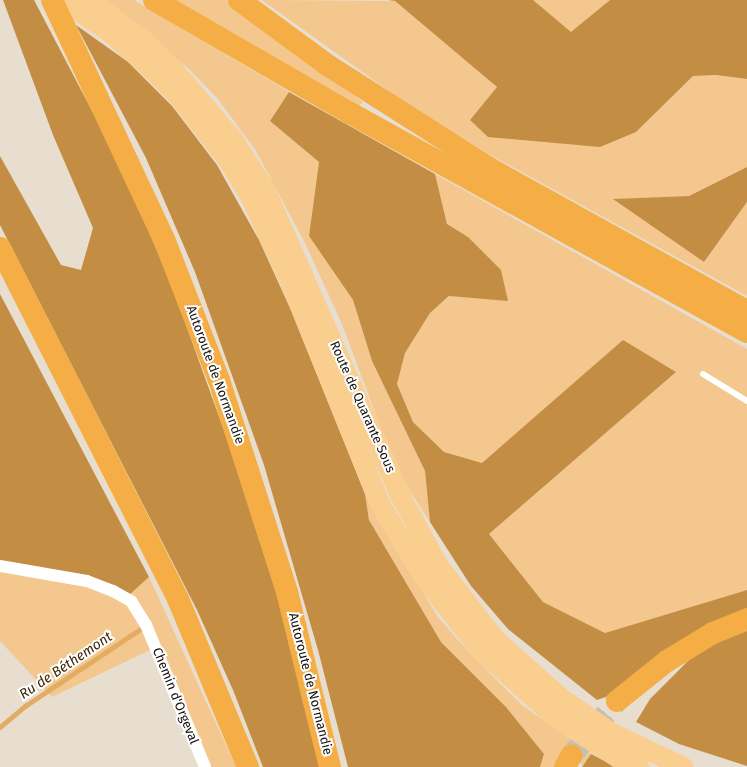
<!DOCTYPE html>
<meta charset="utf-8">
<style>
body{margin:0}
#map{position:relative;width:747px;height:767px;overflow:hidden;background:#e8ded0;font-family:"Fira Sans",sans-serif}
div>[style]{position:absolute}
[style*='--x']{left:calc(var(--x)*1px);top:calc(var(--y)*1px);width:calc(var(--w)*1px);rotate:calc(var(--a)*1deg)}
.green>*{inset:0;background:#f3c78d}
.forest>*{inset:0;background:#c38e43}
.stream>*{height:4.5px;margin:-2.25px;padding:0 2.25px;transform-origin:2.25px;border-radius:2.25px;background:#e2ac62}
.motorway-tunnel>*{height:22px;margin-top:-11px;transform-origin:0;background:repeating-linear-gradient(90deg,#c8bfb3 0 22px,transparent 0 33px)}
.service>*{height:6px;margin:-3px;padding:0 3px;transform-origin:3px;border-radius:3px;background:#fff}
.minor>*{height:12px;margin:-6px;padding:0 6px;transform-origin:6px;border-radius:6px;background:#fff}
.primary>*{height:20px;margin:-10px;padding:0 10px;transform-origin:10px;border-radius:10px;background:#f9ce8f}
.motorway>*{height:22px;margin:-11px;padding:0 11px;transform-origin:11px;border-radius:11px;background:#f5ae45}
span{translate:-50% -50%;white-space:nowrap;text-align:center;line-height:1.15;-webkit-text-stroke:4px #fff;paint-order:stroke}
.street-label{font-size:13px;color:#15110c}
.water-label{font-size:14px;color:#3e2806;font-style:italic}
</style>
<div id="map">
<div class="green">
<div style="clip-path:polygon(104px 0,134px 0,289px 92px,270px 121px,319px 162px,309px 236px,353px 300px,372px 361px,425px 471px,430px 522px,408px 488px,380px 426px,342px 324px,305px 243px,256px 151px,218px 99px,188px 68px)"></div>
<div style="clip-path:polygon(175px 0,227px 0,363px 102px,357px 108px)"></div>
<div style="clip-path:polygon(262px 0,395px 1px,497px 87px,470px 120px,636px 132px,693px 76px,716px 75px,747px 79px,747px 167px,689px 196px,614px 199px,704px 262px,747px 202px,747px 296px,487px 153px,396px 96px)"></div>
<div style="clip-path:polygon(533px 0,610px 0,571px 33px)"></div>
<div style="clip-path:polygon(435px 174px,747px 349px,747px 590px,605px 633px,543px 602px,489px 534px,676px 372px,623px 341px,482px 463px,444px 452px,413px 422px,397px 384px,405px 353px,430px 313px,450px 296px,477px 298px,468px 237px,447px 224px)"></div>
<div style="clip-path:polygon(365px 494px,437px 616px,473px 657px,522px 705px,591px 754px,583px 765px,566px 754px,558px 767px,540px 767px,544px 754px,506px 707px,441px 642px,369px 520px)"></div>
<div style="clip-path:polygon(0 568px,128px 596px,149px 577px,236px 767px,199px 767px,154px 648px,52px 697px,0 641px)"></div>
</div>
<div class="forest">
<div style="clip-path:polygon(3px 0,34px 0,122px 168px,172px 286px,271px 561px,320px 767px,263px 767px,233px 690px,197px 610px,0 225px,0 156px,61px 265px,81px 270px,93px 228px,53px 135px)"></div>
<div style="clip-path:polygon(388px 0,533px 0,571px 32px,610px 0,747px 0,747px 79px,716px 75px,693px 76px,636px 132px,600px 147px,488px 137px,470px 120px,497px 87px,395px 1px)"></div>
<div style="clip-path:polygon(76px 25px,128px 62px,172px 106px,217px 165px,259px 240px,290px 308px,365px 494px,369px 520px,441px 642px,506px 707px,544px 754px,540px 767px,348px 767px,318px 650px,264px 465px,195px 272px,146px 158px)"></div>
<div style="clip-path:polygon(289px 92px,435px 174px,447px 224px,468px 237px,501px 270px,508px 301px,449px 296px,430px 313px,405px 353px,397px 384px,413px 422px,444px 452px,482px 463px,623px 340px,676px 372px,489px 534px,543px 602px,605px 633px,747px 590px,747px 612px,614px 694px,597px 700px,508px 629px,471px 586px,430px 522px,425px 471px,372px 361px,353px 300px,309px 236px,319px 162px,270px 121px)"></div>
<div style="clip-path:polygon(747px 167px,747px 202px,704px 262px,613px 199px,689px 196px)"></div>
<div style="clip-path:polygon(0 294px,149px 577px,128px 596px,0 568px)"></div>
<div style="clip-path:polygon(747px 628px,747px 766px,679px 744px,636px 722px,650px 699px,695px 654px)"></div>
<div style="clip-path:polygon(591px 754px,616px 767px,582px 767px)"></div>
</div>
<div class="stream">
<div style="--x:0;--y:727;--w:33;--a:-40"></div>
<div style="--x:25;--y:706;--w:144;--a:-33.7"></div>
</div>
<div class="motorway-tunnel">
<div style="--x:571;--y:756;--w:72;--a:-50.1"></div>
</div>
<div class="service">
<div style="--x:703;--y:374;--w:52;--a:31.5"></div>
</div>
<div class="minor">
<div style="--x:0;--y:566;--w:88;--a:9.8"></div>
<div style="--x:87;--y:581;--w:28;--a:21"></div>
<div style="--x:113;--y:591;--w:21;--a:29"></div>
<div style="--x:131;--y:601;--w:28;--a:58"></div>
<div style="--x:146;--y:625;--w:154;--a:67.4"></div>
</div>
<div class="primary">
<div style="--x:62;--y:0;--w:57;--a:34.2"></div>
<div style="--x:109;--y:32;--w:53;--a:41.2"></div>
<div style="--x:149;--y:67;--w:41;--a:45"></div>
<div style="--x:178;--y:96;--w:81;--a:52"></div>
<div style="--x:228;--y:160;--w:44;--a:58.8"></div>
<div style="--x:251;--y:198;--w:97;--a:65"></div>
<div style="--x:292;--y:286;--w:235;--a:68"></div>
<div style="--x:380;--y:504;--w:86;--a:59.3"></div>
<div style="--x:424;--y:578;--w:94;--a:51.9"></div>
<div style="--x:482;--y:652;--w:98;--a:41.7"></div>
<div style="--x:555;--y:717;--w:75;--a:33.1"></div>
<div style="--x:618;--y:758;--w:23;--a:23"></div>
<div style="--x:90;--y:0;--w:71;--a:37"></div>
<div style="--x:147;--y:43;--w:38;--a:45"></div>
<div style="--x:174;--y:70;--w:89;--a:49.5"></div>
<div style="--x:232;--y:138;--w:61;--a:57.1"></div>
<div style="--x:265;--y:189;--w:334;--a:66.2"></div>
<div style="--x:400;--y:495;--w:80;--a:61.5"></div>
<div style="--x:438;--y:565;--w:93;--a:52.4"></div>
<div style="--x:495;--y:639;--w:89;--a:41.8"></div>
<div style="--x:561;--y:698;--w:62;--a:34.5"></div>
<div style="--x:612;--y:733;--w:79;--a:25.6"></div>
</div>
<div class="motorway">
<div style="--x:52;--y:0;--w:264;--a:64.9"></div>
<div style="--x:164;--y:239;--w:151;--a:68.7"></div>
<div style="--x:219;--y:380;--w:223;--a:72.2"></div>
<div style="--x:287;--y:592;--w:180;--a:76.2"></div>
<div style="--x:154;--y:0;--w:226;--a:30"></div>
<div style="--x:350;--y:113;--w:453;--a:28.9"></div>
<div style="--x:239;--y:0;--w:112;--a:36.3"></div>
<div style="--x:329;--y:66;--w:190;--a:32.5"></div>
<div style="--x:489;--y:168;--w:295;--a:29"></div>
<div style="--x:0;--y:248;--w:394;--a:63.1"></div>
<div style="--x:178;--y:599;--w:182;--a:67.4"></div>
<div style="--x:617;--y:701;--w:64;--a:-38.7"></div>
<div style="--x:667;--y:661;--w:54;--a:-31.3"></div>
<div style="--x:713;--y:633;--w:37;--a:-22"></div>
<div style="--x:565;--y:767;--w:13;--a:-61"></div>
</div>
<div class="street-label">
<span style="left:215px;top:375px;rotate:70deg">Autoroute de Normandie</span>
<span style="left:362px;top:407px;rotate:66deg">Route de Quarante Sous</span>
<span style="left:310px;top:684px;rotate:76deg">Autoroute de Normandie</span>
<span style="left:175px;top:696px;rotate:68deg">Chemin d'Orgeval</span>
</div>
<div class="water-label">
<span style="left:66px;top:666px;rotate:-34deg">Ru de Béthemont</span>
</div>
</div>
